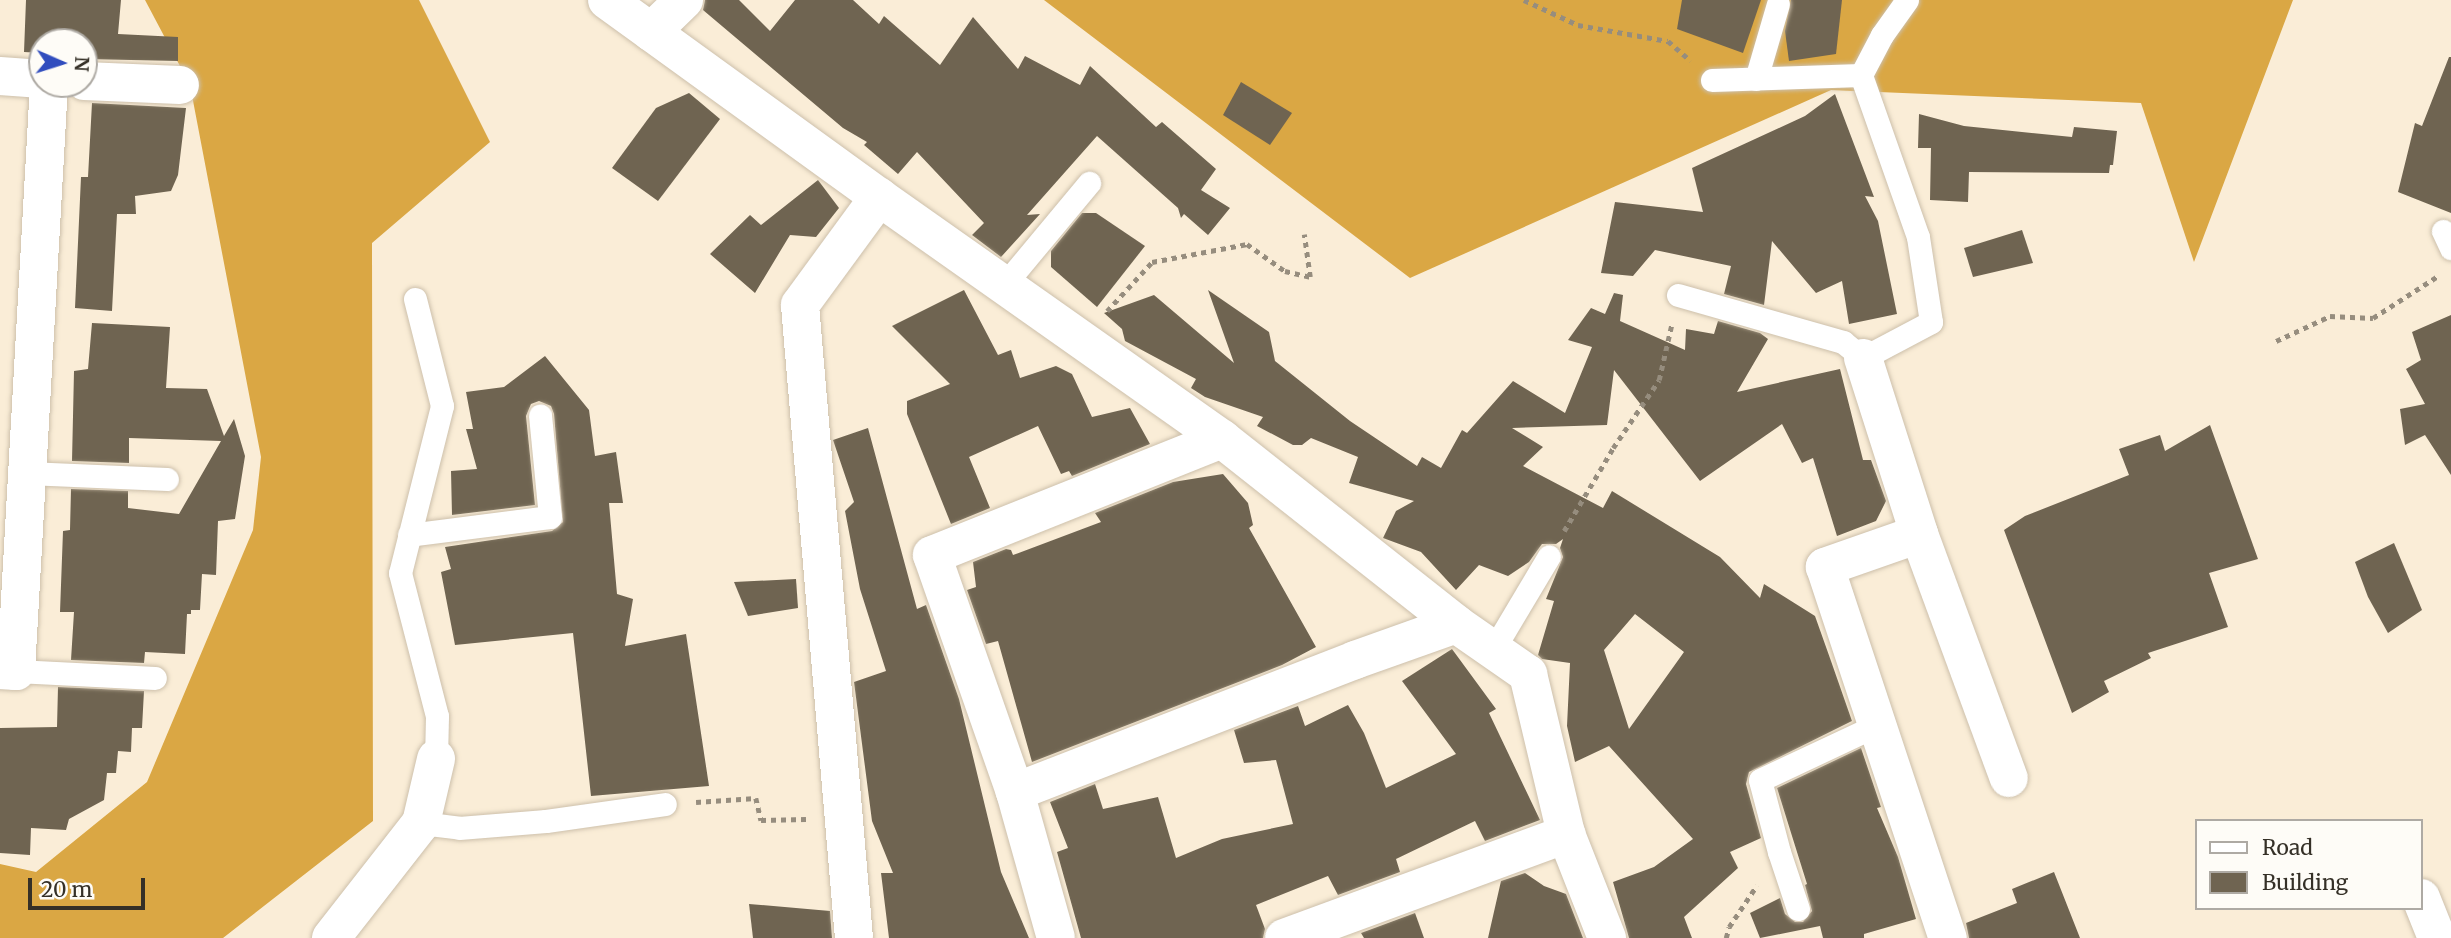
<!DOCTYPE html>
<style>
body{margin:0}
#map{position:relative;width:2451px;height:938px;overflow:hidden;background:#faedd7;font-family:Merriweather,serif}
div>[style]{position:absolute}
[style*='--x']{left:calc(var(--x)*1px);top:calc(var(--y)*1px);width:calc(var(--w)*1px);rotate:calc(var(--a)*1deg)}
.forest>*{inset:0;background:#daa744}
.building>*{inset:0;background:#6f6451}
.path>*{height:4.5px;margin-top:-2.25px;transform-origin:0;background:repeating-linear-gradient(90deg,#968d7e 0 5px,transparent 0 10px)}
.roads{filter:drop-shadow(0 0 2px #cdc0ab) drop-shadow(0 0 2px #cdc0ab)}
.lane>*{height:23px;margin:-11.5px;padding:0 11.5px;transform-origin:11.5px;border-radius:11.5px;background:#fff}
.street>*{height:38px;margin:-19px;padding:0 19px;transform-origin:19px;border-radius:19px;background:#fff}
span{translate:-50% -50%;white-space:nowrap;text-align:center;line-height:1.15;-webkit-text-stroke:7px #fefcf7;paint-order:stroke}
.legend{position:absolute;left:2195px;top:819px;width:228px;height:91px;box-sizing:border-box;background:#fefcf7;border:2px solid #aeaaa4;margin:0;padding:9px 12px;list-style:none;font-size:21px;color:#353027}
.legend li{display:flex;align-items:center;gap:14px;height:35px}
.legend b{width:35px;border:2px solid #aeaaa4}
.north{position:absolute;left:28px;top:28px;width:70px;height:70px;box-sizing:border-box;background:#fefcf7;border:2px solid #aeaaa4;border-radius:50%;rotate:93deg;font-size:19px;font-weight:700;line-height:28px;text-align:center;color:#353027}
.north::after{content:'';display:block;margin:auto;width:24px;height:32px;background:#314dbe;clip-path:polygon(50% 0,100% 100%,50% 72%,0 100%)}
.scale{position:absolute;left:28px;top:878px;width:117px;height:32px;box-sizing:border-box;border:4px solid #353027;border-top:0;padding-left:9px;font-size:21px;line-height:24px;white-space:nowrap;color:#353027;-webkit-text-stroke:5px #fefcf7;paint-order:stroke}
</style>
<div id="map">
<div class="forest">
<div style="clip-path:polygon(145px 0,419px 0,490px 142px,372px 243px,373px 821px,223px 938px,0 938px,0 864px,36px 872px,147px 782px,253px 530px,261px 457px,190px 85px)"></div>
<div style="clip-path:polygon(1044px 0,2293px 0,2194px 262px,2141px 103px,1831px 90px,1410px 278px)"></div>
</div>
<div class="building">
<div style="clip-path:polygon(26px 0,121px 0,118px 34px,178px 37px,178px 61px,84px 59px,84px 42px,42px 42px,42px 53px,24px 52px)"></div>
<div style="clip-path:polygon(705px 0,739px 0,770px 31px,795px 0,853px 0,879px 24px,884px 16px,940px 65px,973px 17px,1018px 69px,1025px 56px,1080px 85px,1090px 66px,1156px 127px,1162px 122px,1216px 169px,1201px 190px,1230px 208px,1208px 235px,1184px 214px,1181px 218px,1178px 208px,1097px 136px,1027px 215px,1040px 214px,1001px 257px,972px 235px,984px 223px,917px 152px,898px 174px,864px 145px,867px 142px,843px 128px,703px 10px)"></div>
<div style="clip-path:polygon(1682px 0,1761px 0,1743px 53px,1677px 29px)"></div>
<div style="clip-path:polygon(1791px 0,1842px 0,1836px 54px,1789px 61px,1785px 31px)"></div>
<div style="clip-path:polygon(2449px 57px,2451px 57px,2451px 213px,2398px 192px,2415px 123px,2422px 126px)"></div>
<div style="clip-path:polygon(1241px 82px,1292px 113px,1270px 145px,1223px 115px)"></div>
<div style="clip-path:polygon(689px 93px,720px 119px,658px 201px,612px 168px,656px 108px)"></div>
<div style="clip-path:polygon(1835px 94px,1874px 197px,1865px 196px,1878px 221px,1897px 314px,1849px 324px,1842px 281px,1816px 293px,1772px 241px,1764px 305px,1724px 294px,1731px 266px,1655px 250px,1633px 276px,1601px 273px,1615px 202px,1703px 212px,1692px 168px,1805px 116px)"></div>
<div style="clip-path:polygon(92px 103px,186px 108px,178px 175px,171px 191px,135px 196px,136px 214px,117px 214px,112px 311px,75px 308px,81px 177px,88px 177px)"></div>
<div style="clip-path:polygon(1919px 114px,1964px 126px,2072px 137px,2074px 127px,2117px 131px,2113px 165px,2110px 165px,2109px 173px,1969px 172px,1968px 202px,1930px 200px,1931px 148px,1918px 148px)"></div>
<div style="clip-path:polygon(818px 180px,839px 208px,816px 237px,790px 235px,755px 293px,710px 254px,750px 215px,761px 225px)"></div>
<div style="clip-path:polygon(1082px 213px,1096px 213px,1145px 246px,1097px 307px,1051px 267px,1051px 251px)"></div>
<div style="clip-path:polygon(2022px 230px,2033px 263px,1973px 277px,1964px 248px)"></div>
<div style="clip-path:polygon(964px 290px,998px 355px,1011px 350px,1020px 378px,1056px 366px,1072px 374px,1092px 417px,1130px 408px,1150px 444px,1072px 476px,1069px 471px,1061px 474px,1038px 426px,969px 457px,990px 508px,951px 524px,907px 414px,907px 401px,950px 384px,892px 326px)"></div>
<div style="clip-path:polygon(evenodd,1208px 290px,1269px 332px,1275px 361px,1350px 421px,1417px 466px,1422px 457px,1441px 468px,1462px 430px,1467px 433px,1513px 381px,1565px 413px,1592px 347px,1568px 340px,1591px 308px,1605px 314px,1614px 293px,1623px 295px,1620px 321px,1685px 350px,1686px 329px,1714px 334px,1718px 321px,1760px 333px,1768px 339px,1737px 392px,1840px 369px,1863px 460px,1871px 460px,1886px 501px,1876px 521px,1837px 536px,1813px 458px,1802px 463px,1782px 424px,1700px 481px,1614px 370px,1607px 425px,1512px 428px,1543px 447px,1523px 466px,1603px 508px,1612px 491px,1720px 557px,1760px 598px,1764px 584px,1815px 616px,1831px 661px,1852px 721px,1749px 772px,1746px 784px,1761px 838px,1730px 852px,1738px 868px,1684px 917px,1692px 938px,1629px 938px,1613px 882px,1654px 867px,1693px 839px,1609px 746px,1575px 762px,1567px 726px,1570px 663px,1542px 659px,1538px 655px,1554px 601px,1546px 599px,1563px 557px,1560px 548px,1563px 539px,1556px 544px,1542px 544px,1529px 562px,1508px 576px,1479px 565px,1456px 590px,1421px 552px,1383px 538px,1396px 511px,1414px 501px,1349px 483px,1358px 457px,1311px 438px,1302px 445px,1293px 445px,1257px 426px,1263px 417px,1205px 397px,1191px 388px,1196px 379px,1125px 341px,1122px 329px,1104px 313px,1154px 295px,1234px 363px,1208px 290px,1635px 614px,1684px 652px,1629px 729px,1604px 650px,1635px 614px)"></div>
<div style="clip-path:polygon(2451px 315px,2451px 475px,2425px 435px,2405px 445px,2400px 409px,2425px 404px,2406px 369px,2421px 360px,2412px 332px)"></div>
<div style="clip-path:polygon(92px 323px,170px 327px,166px 388px,207px 389px,224px 436px,234px 419px,245px 456px,235px 519px,218px 521px,216px 575px,202px 574px,200px 610px,191px 610px,191px 614px,187px 614px,185px 654px,145px 652px,144px 663px,71px 660px,74px 612px,60px 612px,63px 531px,70px 530px,71px 489px,128px 491px,128px 508px,179px 514px,221px 441px,129px 438px,129px 463px,72px 461px,74px 371px,88px 369px)"></div>
<div style="clip-path:polygon(545px 356px,589px 410px,595px 456px,616px 452px,623px 503px,609px 503px,617px 594px,633px 599px,625px 646px,686px 634px,709px 786px,591px 796px,573px 633px,455px 645px,441px 572px,451px 569px,445px 547px,552px 531px,563px 522px,554px 414px,551px 406px,539px 401px,531px 404px,526px 416px,535px 505px,452px 515px,451px 471px,477px 469px,466px 429px,473px 429px,466px 392px,504px 387px)"></div>
<div style="clip-path:polygon(2210px 425px,2258px 559px,2209px 573px,2228px 627px,2148px 653px,2151px 658px,2104px 681px,2109px 692px,2072px 713px,2004px 530px,2025px 516px,2129px 475px,2119px 449px,2160px 435px,2165px 451px)"></div>
<div style="clip-path:polygon(868px 428px,917px 609px,926px 605px,959px 699px,1001px 872px,1029px 938px,889px 938px,881px 873px,893px 873px,872px 821px,854px 682px,886px 671px,860px 589px,845px 511px,854px 502px,833px 440px)"></div>
<div style="clip-path:polygon(1223px 474px,1248px 503px,1253px 525px,1249px 528px,1316px 647px,1282px 665px,1032px 762px,998px 641px,986px 644px,967px 590px,976px 587px,973px 562px,1006px 549px,1011px 550px,1013px 555px,1101px 522px,1095px 513px,1173px 482px)"></div>
<div style="clip-path:polygon(2394px 543px,2422px 610px,2388px 633px,2368px 597px,2355px 562px)"></div>
<div style="clip-path:polygon(796px 579px,798px 608px,748px 616px,734px 582px)"></div>
<div style="clip-path:polygon(1452px 649px,1496px 709px,1489px 713px,1540px 820px,1485px 841px,1475px 821px,1396px 859px,1400px 872px,1338px 895px,1328px 876px,1256px 905px,1265px 929px,1263px 938px,1081px 938px,1057px 852px,1068px 848px,1050px 802px,1095px 784px,1103px 809px,1158px 797px,1176px 858px,1222px 839px,1293px 824px,1276px 760px,1244px 763px,1234px 730px,1298px 706px,1305px 726px,1348px 705px,1364px 733px,1386px 788px,1456px 754px,1402px 681px)"></div>
<div style="clip-path:polygon(58px 687px,144px 691px,142px 728px,132px 728px,131px 752px,118px 751px,116px 773px,107px 773px,104px 800px,69px 819px,66px 830px,31px 828px,30px 855px,0 853px,0 728px,57px 727px)"></div>
<div style="clip-path:polygon(1861px 748px,1881px 807px,1877px 808px,1898px 857px,1916px 919px,1864px 934px,1864px 938px,1823px 938px,1820px 926px,1760px 938px,1750px 913px,1780px 898px,1785px 914px,1795px 922px,1803px 922px,1812px 911px,1805px 885px,1807px 884px,1777px 788px)"></div>
<div style="clip-path:polygon(2054px 872px,2080px 938px,1969px 938px,1966px 923px,2017px 903px,2012px 889px)"></div>
<div style="clip-path:polygon(1525px 873px,1544px 886px,1566px 894px,1583px 938px,1488px 938px,1501px 881px)"></div>
<div style="clip-path:polygon(749px 904px,830px 911px,832px 938px,753px 938px)"></div>
<div style="clip-path:polygon(1415px 913px,1424px 938px,1364px 938px,1361px 933px)"></div>
</div>
<div class="path">
<div style="--x:1524;--y:0;--w:60;--a:24.8"></div>
<div style="--x:1578;--y:25;--w:91;--a:10.1"></div>
<div style="--x:1668;--y:41;--w:30;--a:41"></div>
<div style="--x:1107;--y:311;--w:67;--a:-47.4"></div>
<div style="--x:1152;--y:262;--w:97;--a:-10.7"></div>
<div style="--x:1247;--y:244;--w:47;--a:35.4"></div>
<div style="--x:1285;--y:271;--w:26;--a:13"></div>
<div style="--x:1310;--y:277;--w:43;--a:-97.9"></div>
<div style="--x:2276;--y:341;--w:60;--a:-24.8"></div>
<div style="--x:2330;--y:316;--w:43;--a:2.7"></div>
<div style="--x:2373;--y:318;--w:77;--a:-32.9"></div>
<div style="--x:1564;--y:531;--w:96;--a:-59.4"></div>
<div style="--x:1613;--y:448;--w:82;--a:-55.9"></div>
<div style="--x:1659;--y:380;--w:58;--a:-77.2"></div>
<div style="--x:696;--y:802;--w:60;--a:-3.8"></div>
<div style="--x:756;--y:798;--w:23;--a:77"></div>
<div style="--x:761;--y:820;--w:45;--a:-1.3"></div>
<div style="--x:1726;--y:938;--w:11;--a:-75"></div>
<div style="--x:1729;--y:927;--w:50;--a:-56.3"></div>
</div>
<div class="roads">
<div class="lane">
<div style="--x:1756;--y:79;--w:78;--a:-73.7"></div>
<div style="--x:1712;--y:80;--w:149;--a:-1.9"></div>
<div style="--x:2443;--y:231;--w:19;--a:65"></div>
<div style="--x:1004;--y:285;--w:133;--a:-50.2"></div>
<div style="--x:1678;--y:295;--w:172;--a:15.9"></div>
<div style="--x:1843;--y:342;--w:26;--a:39"></div>
<div style="--x:1863;--y:358;--w:77;--a:-27.9"></div>
<div style="--x:1931;--y:322;--w:86;--a:-98.7"></div>
<div style="--x:1918;--y:237;--w:172;--a:-109.4"></div>
<div style="--x:1861;--y:75;--w:45;--a:-62.3"></div>
<div style="--x:1882;--y:35;--w:43;--a:-54.5"></div>
<div style="--x:415;--y:299;--w:110;--a:75.8"></div>
<div style="--x:442;--y:406;--w:172;--a:104.1"></div>
<div style="--x:400;--y:573;--w:148;--a:75.5"></div>
<div style="--x:437;--y:716;--w:43;--a:91.3"></div>
<div style="--x:27;--y:473;--w:140;--a:2.5"></div>
<div style="--x:409;--y:535;--w:142;--a:-7.3"></div>
<div style="--x:550;--y:517;--w:102;--a:-95.6"></div>
<div style="--x:1493;--y:650;--w:109;--a:-59.2"></div>
<div style="--x:16;--y:671;--w:139;--a:2.9"></div>
<div style="--x:421;--y:823;--w:38;--a:7"></div>
<div style="--x:459;--y:828;--w:87;--a:-4.6"></div>
<div style="--x:546;--y:821;--w:120;--a:-8.1"></div>
<div style="--x:1798;--y:909;--w:60;--a:-108.4"></div>
<div style="--x:1779;--y:852;--w:74;--a:-104.8"></div>
<div style="--x:1760;--y:780;--w:129;--a:-25.2"></div>
</div>
<div class="street">
<div style="--x:607;--y:0;--w:336;--a:35.9"></div>
<div style="--x:879;--y:197;--w:420;--a:35.2"></div>
<div style="--x:1222;--y:439;--w:298;--a:38.3"></div>
<div style="--x:1456;--y:624;--w:88;--a:34.8"></div>
<div style="--x:1528;--y:674;--w:164;--a:76.6"></div>
<div style="--x:1566;--y:834;--w:112;--a:68.5"></div>
<div style="--x:651;--y:32;--w:46;--a:-44.1"></div>
<div style="--x:0;--y:76;--w:42;--a:4.1"></div>
<div style="--x:84;--y:81;--w:96;--a:2.4"></div>
<div style="--x:1863;--y:358;--w:185;--a:72.3"></div>
<div style="--x:1919;--y:534;--w:260;--a:69.8"></div>
<div style="--x:1919;--y:534;--w:100;--a:160.7"></div>
<div style="--x:1825;--y:567;--w:391;--a:71.7"></div>
<div style="--x:0;--y:670;--w:16;--a:4"></div>
<div style="--x:16;--y:671;--w:588;--a:-86.78"></div>
<div style="--x:1015;--y:792;--w:365;--a:-21.2"></div>
<div style="--x:1355;--y:660;--w:107;--a:-19.6"></div>
<div style="--x:2421;--y:898;--w:43;--a:68.2"></div>
<div style="--x:331;--y:938;--w:146;--a:-52"></div>
<div style="--x:421;--y:823;--w:66;--a:-76.8"></div>
<div style="--x:854;--y:938;--w:635;--a:-94.88"></div>
<div style="--x:800;--y:305;--w:134;--a:-53.8"></div>
<div style="--x:1056;--y:938;--w:152;--a:-105.7"></div>
<div style="--x:1015;--y:792;--w:251;--a:-109.3"></div>
<div style="--x:932;--y:555;--w:312;--a:-21.8"></div>
<div style="--x:1284;--y:938;--w:301;--a:-20.2"></div>
</div>
</div>
<ul class="legend">
<li><b style="height:9px;background:#fff"></b>Road</li>
<li><b style="height:19px;background:#6f6451"></b>Building</li>
</ul>
<div class="north">N</div>
<div class="scale">20 m</div>
</div>
